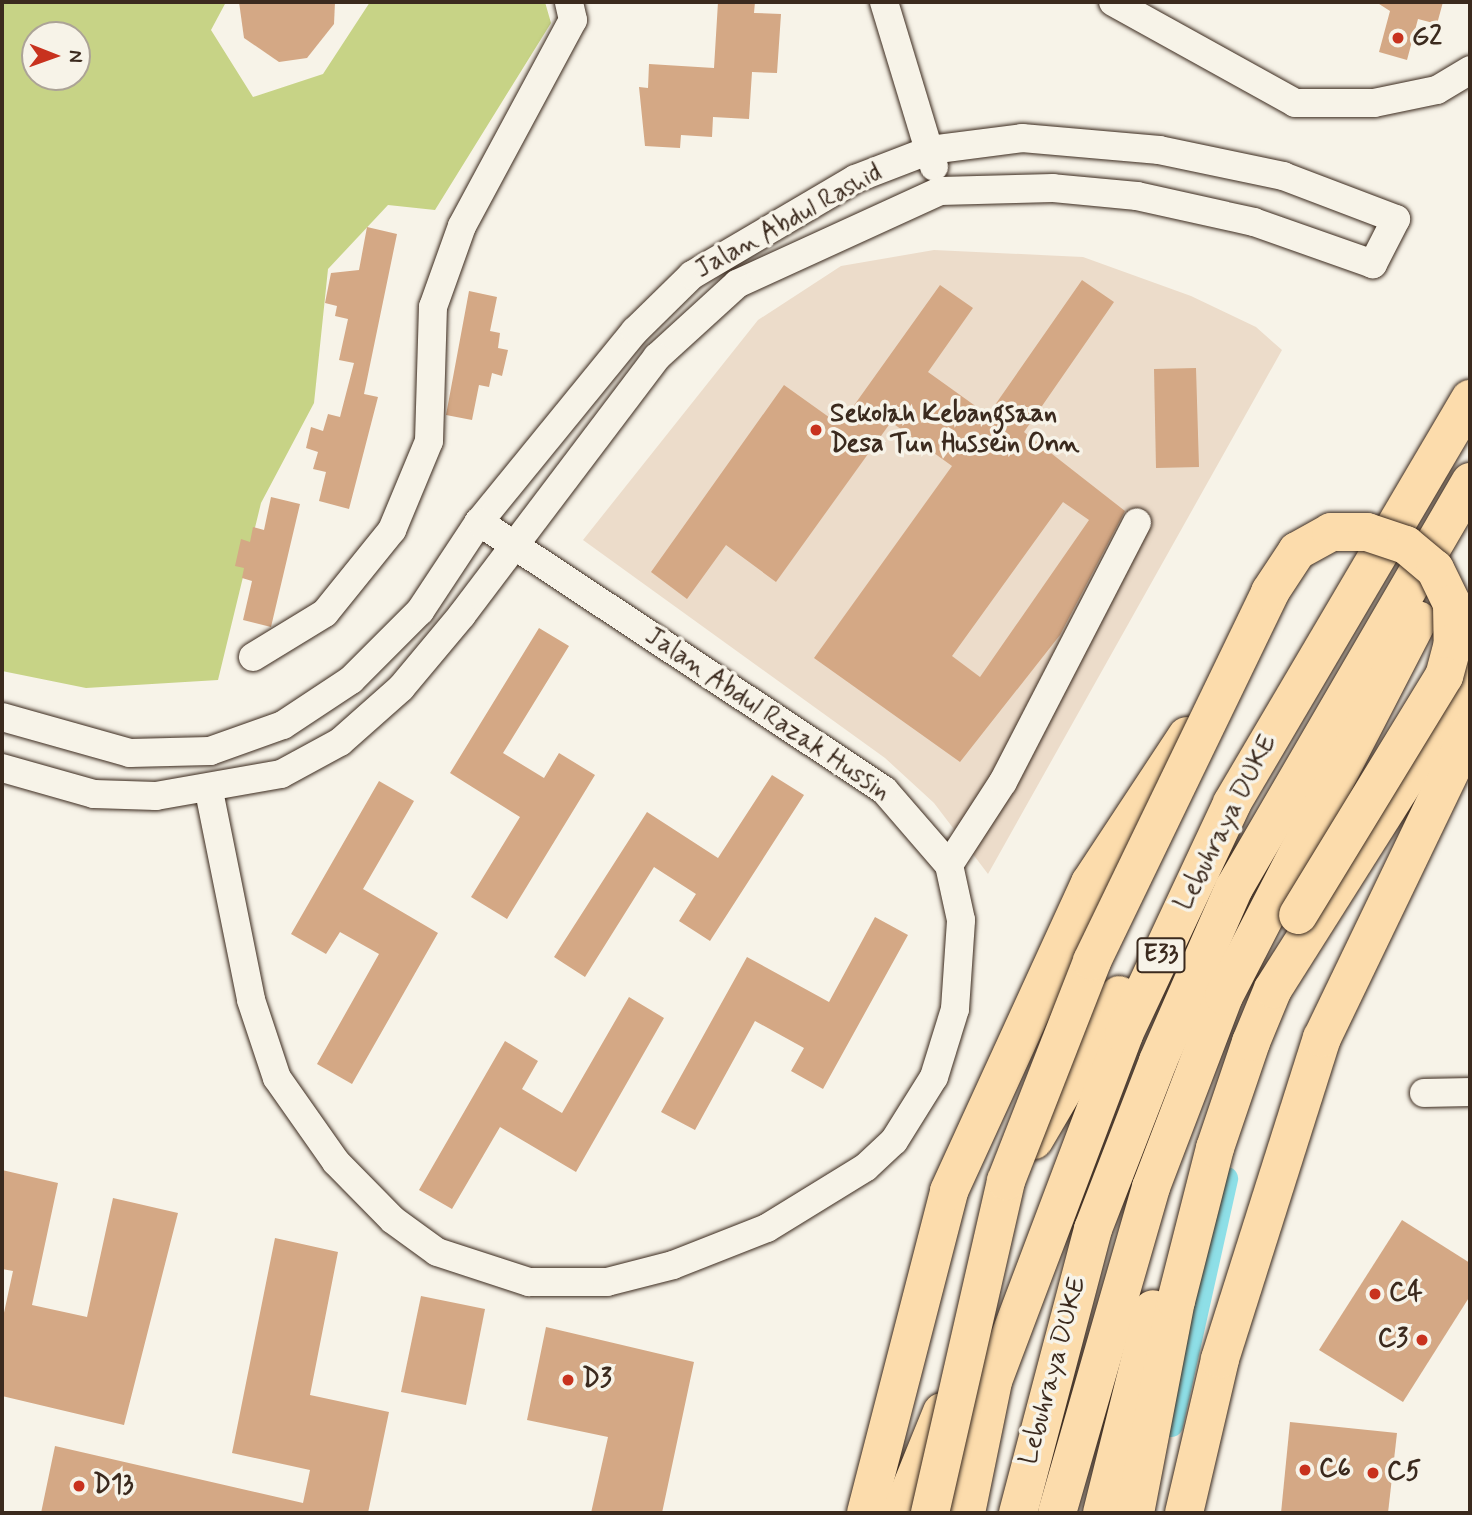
<!DOCTYPE html>
<style>
body{margin:0}
#map{position:relative;width:1472px;height:1515px;overflow:hidden;background:#f7f3e8;font-family:Mynerve,sans-serif}
div>[style]{position:absolute}
[style*='--x']{left:calc(var(--x)*1px);top:calc(var(--y)*1px);width:calc(var(--w)*1px);rotate:calc(var(--a)*1deg)}
.built>*{inset:0;background:#ecdcca}
.green>*{inset:0;background:#c7d386}
.canal>*{height:23px;margin:-11.5px;padding:0 11.5px;transform-origin:11.5px;border-radius:11.5px;background:#8edfe7}
.building>*{inset:0;background:#d4a885}
.roads{filter:drop-shadow(0 0 2px #3b2a1e) drop-shadow(0 0 2px #3b2a1e)}
.minor>*{height:28px;margin:-14px;padding:0 14px;transform-origin:14px;border-radius:14px;background:#f7f3e8}
.motorway>*{height:38px;margin:-19px;padding:0 19px;transform-origin:19px;border-radius:19px;background:#fcdcac}
.bridges{filter:drop-shadow(0 0 2px #3b2a1e) drop-shadow(0 0 2px #3b2a1e)}
.motorway-bridge>*{height:38px;margin:-19px;padding:0 19px;transform-origin:19px;border-radius:19px;background:#fcdcac}
.dots>*{width:19px;height:19px;translate:-50% -50%;box-sizing:border-box;border:4px solid #f7f3e8;border-radius:50%}
span{translate:-50% -50%;white-space:nowrap;text-align:center;line-height:1.15;-webkit-text-stroke:7px #f7f3e8;paint-order:stroke}
.shield-label span{padding:2px 5px;background:#f7f3e8;border:2px solid;border-radius:5px;-webkit-text-stroke-width:0}
.shield-label{font-size:24px;color:#3b2a1e;font-weight:700}
.poi-label{font-size:26px;color:#3b2a1e;font-weight:700}
.left{translate:0 -50%;text-align:left}
.right{translate:-100% -50%;text-align:right}
.street-label{font-size:26px;color:#3b2a1e}
.frame{position:absolute;inset:0;border:4px solid #3b2a1e;pointer-events:none}
.north{position:absolute;left:21px;top:21px;width:70px;height:70px;box-sizing:border-box;background:#f7f3e8;border:2px solid #aca397;border-radius:50%;rotate:91deg;font-size:19px;font-weight:700;line-height:28px;text-align:center;color:#3b2a1e}
.north::after{content:'';display:block;margin:auto;width:24px;height:32px;background:#c8321e;clip-path:polygon(50% 0,100% 100%,50% 72%,0 100%)}
</style>
<div id="map">
<div class="built">
<div style="clip-path:polygon(934px 250px,1083px 257px,1191px 296px,1256px 327px,1282px 350px,988px 874px,934px 803px,885px 758px,583px 540px,758px 320px,841px 266px)"></div>
</div>
<div class="green">
<div style="clip-path:polygon(evenodd,2px 2px,226px 2px,211px 30px,253px 97px,323px 74px,370px 2px,545px 2px,551px 23px,435px 210px,388px 205px,328px 269px,314px 403px,261px 503px,218px 680px,86px 688px,2px 671px,2px 2px,35px 35px,77px 35px,77px 77px,35px 77px,35px 35px)"></div>
</div>
<div class="canal">
<div style="--x:1171;--y:1425;--w:253;--a:-77.4"></div>
</div>
<div class="building">
<div style="clip-path:polygon(239px 2px,335px 2px,334px 24px,307px 58px,279px 62px,244px 38px)"></div>
<div style="clip-path:polygon(718px 2px,755px 2px,754px 13px,781px 14px,777px 73px,752px 72px,749px 119px,713px 117px,712px 137px,681px 135px,680px 148px,645px 146px,639px 87px,648px 88px,649px 64px,714px 68px)"></div>
<div style="clip-path:polygon(1376px 2px,1443px 2px,1437px 24px,1418px 19px,1407px 60px,1379px 52px,1390px 11px)"></div>
<div style="clip-path:polygon(367px 227px,397px 234px,364px 394px,378px 397px,349px 509px,319px 501px,326px 472px,313px 469px,318px 452px,306px 448px,311px 427px,323px 431px,328px 414px,340px 417px,354px 363px,339px 360px,348px 319px,335px 316px,337px 306px,325px 303px,331px 273px,359px 270px)"></div>
<div style="clip-path:polygon(evenodd,1082px 280px,1114px 302px,1024px 432px,1125px 511px,1060px 635px,960px 762px,814px 658px,952px 466px,891px 422px,776px 582px,726px 545px,687px 599px,651px 572px,784px 385px,840px 425px,940px 285px,973px 308px,928px 372px,988px 415px,1082px 280px,1063px 502px,1089px 520px,980px 677px,952px 656px,1063px 502px)"></div>
<div style="clip-path:polygon(469px 291px,497px 297px,490px 331px,500px 333px,498px 348px,508px 350px,502px 376px,492px 373px,489px 387px,479px 385px,472px 420px,446px 415px)"></div>
<div style="clip-path:polygon(1196px 368px,1199px 467px,1156px 468px,1154px 369px)"></div>
<div style="clip-path:polygon(271px 497px,300px 504px,271px 627px,243px 620px,252px 581px,242px 578px,244px 568px,235px 566px,241px 539px,250px 542px,253px 527px,264px 530px)"></div>
<div style="clip-path:polygon(539px 628px,569px 646px,503px 753px,544px 778px,559px 753px,595px 775px,507px 919px,471px 897px,520px 817px,450px 773px)"></div>
<div style="clip-path:polygon(772px 775px,804px 795px,710px 941px,679px 921px,696px 894px,654px 867px,585px 977px,554px 957px,647px 812px,718px 858px)"></div>
<div style="clip-path:polygon(379px 781px,414px 801px,363px 889px,438px 933px,352px 1084px,317px 1064px,379px 954px,340px 932px,326px 954px,291px 934px)"></div>
<div style="clip-path:polygon(875px 917px,908px 935px,823px 1089px,791px 1071px,804px 1048px,755px 1021px,695px 1130px,661px 1112px,747px 957px,829px 1002px)"></div>
<div style="clip-path:polygon(629px 997px,664px 1018px,576px 1172px,500px 1127px,452px 1209px,419px 1190px,505px 1041px,538px 1061px,522px 1089px,562px 1113px)"></div>
<div style="clip-path:polygon(2px 1170px,58px 1183px,32px 1305px,87px 1317px,113px 1198px,178px 1213px,124px 1425px,2px 1396px,2px 1322px,13px 1271px,2px 1269px)"></div>
<div style="clip-path:polygon(1402px 1220px,1470px 1263px,1470px 1296px,1403px 1402px,1319px 1350px)"></div>
<div style="clip-path:polygon(275px 1238px,338px 1252px,310px 1395px,389px 1412px,368px 1513px,41px 1513px,55px 1446px,303px 1503px,310px 1470px,232px 1453px)"></div>
<div style="clip-path:polygon(421px 1296px,485px 1309px,466px 1405px,401px 1392px)"></div>
<div style="clip-path:polygon(546px 1327px,694px 1362px,662px 1513px,591px 1513px,608px 1437px,527px 1420px)"></div>
<div style="clip-path:polygon(1290px 1422px,1397px 1433px,1388px 1513px,1281px 1513px)"></div>
</div>
<div class="roads">
<div class="minor">
<div style="--x:884;--y:2;--w:172;--a:73.1"></div>
<div style="--x:1113;--y:2;--w:208;--a:29"></div>
<div style="--x:1295;--y:103;--w:79;--a:0"></div>
<div style="--x:1374;--y:103;--w:64;--a:-11.7"></div>
<div style="--x:1437;--y:90;--w:39;--a:-31"></div>
<div style="--x:253;--y:657;--w:84;--a:-31.4"></div>
<div style="--x:325;--y:613;--w:107;--a:-51.1"></div>
<div style="--x:392;--y:530;--w:96;--a:-67.4"></div>
<div style="--x:429;--y:441;--w:134;--a:-88.3"></div>
<div style="--x:433;--y:307;--w:86;--a:-70.3"></div>
<div style="--x:462;--y:226;--w:234;--a:-61.7"></div>
<div style="--x:573;--y:20;--w:18;--a:-103"></div>
<div style="--x:2;--y:717;--w:133;--a:15.7"></div>
<div style="--x:130;--y:753;--w:80;--a:-1.4"></div>
<div style="--x:210;--y:751;--w:77;--a:-19.6"></div>
<div style="--x:283;--y:725;--w:82;--a:-33.5"></div>
<div style="--x:351;--y:680;--w:98;--a:-45"></div>
<div style="--x:420;--y:611;--w:107;--a:-56.5"></div>
<div style="--x:479;--y:522;--w:247;--a:-50.8"></div>
<div style="--x:635;--y:331;--w:80;--a:-44.5"></div>
<div style="--x:692;--y:275;--w:189;--a:-30.5"></div>
<div style="--x:855;--y:179;--w:80;--a:-21.1"></div>
<div style="--x:930;--y:150;--w:93;--a:-7.4"></div>
<div style="--x:1022;--y:138;--w:138;--a:5"></div>
<div style="--x:1159;--y:150;--w:127;--a:11.8"></div>
<div style="--x:1283;--y:176;--w:121;--a:20.8"></div>
<div style="--x:1396;--y:219;--w:51;--a:117.1"></div>
<div style="--x:1373;--y:264;--w:126;--a:-160.6"></div>
<div style="--x:1254;--y:222;--w:120;--a:-167.5"></div>
<div style="--x:1137;--y:196;--w:84;--a:-174.6"></div>
<div style="--x:1053;--y:188;--w:113;--a:178.5"></div>
<div style="--x:940;--y:191;--w:223;--a:155.4"></div>
<div style="--x:737;--y:284;--w:108;--a:137.6"></div>
<div style="--x:657;--y:357;--w:323;--a:127.1"></div>
<div style="--x:462;--y:615;--w:95;--a:129.9"></div>
<div style="--x:401;--y:688;--w:81;--a:138.5"></div>
<div style="--x:340;--y:742;--w:67;--a:151.5"></div>
<div style="--x:281;--y:774;--w:127;--a:170"></div>
<div style="--x:156;--y:796;--w:62;--a:-178.2"></div>
<div style="--x:94;--y:794;--w:96;--a:-164.2"></div>
<div style="--x:209;--y:791;--w:213;--a:78.6"></div>
<div style="--x:251;--y:1000;--w:82;--a:71.6"></div>
<div style="--x:277;--y:1078;--w:103;--a:54.9"></div>
<div style="--x:336;--y:1162;--w:81;--a:45.5"></div>
<div style="--x:393;--y:1220;--w:54;--a:36"></div>
<div style="--x:437;--y:1252;--w:97;--a:18.1"></div>
<div style="--x:529;--y:1282;--w:78;--a:0"></div>
<div style="--x:607;--y:1282;--w:68;--a:-14.4"></div>
<div style="--x:673;--y:1265;--w:101;--a:-21.5"></div>
<div style="--x:767;--y:1228;--w:116;--a:-31.6"></div>
<div style="--x:866;--y:1167;--w:38;--a:-43"></div>
<div style="--x:894;--y:1141;--w:75;--a:-58"></div>
<div style="--x:934;--y:1077;--w:71;--a:-72.8"></div>
<div style="--x:955;--y:1009;--w:89;--a:-86.1"></div>
<div style="--x:961;--y:920;--w:56;--a:-102.3"></div>
<div style="--x:949;--y:865;--w:99;--a:-130.9"></div>
<div style="--x:884;--y:790;--w:486;--a:-146.5"></div>
<div style="--x:949;--y:865;--w:99;--a:-57"></div>
<div style="--x:1003;--y:782;--w:292;--a:-62.7"></div>
<div style="--x:1424;--y:1093;--w:46;--a:-1.2"></div>
</div>
<div class="motorway">
<div style="--x:1034;--y:1140;--w:168;--a:-59.6"></div>
<div style="--x:866;--y:1513;--w:333;--a:-75.5"></div>
<div style="--x:949;--y:1191;--w:339;--a:-65.4"></div>
<div style="--x:1090;--y:883;--w:176;--a:-56.6"></div>
<div style="--x:901;--y:1513;--w:109;--a:-67.9"></div>
<div style="--x:966;--y:1513;--w:135;--a:-78.4"></div>
<div style="--x:993;--y:1381;--w:371;--a:-69.3"></div>
<div style="--x:1124;--y:1034;--w:255;--a:-64.9"></div>
<div style="--x:1232;--y:803;--w:469;--a:-59.5"></div>
<div style="--x:1018;--y:1513;--w:294;--a:-75.2"></div>
<div style="--x:1093;--y:1229;--w:180;--a:-68.8"></div>
<div style="--x:1158;--y:1061;--w:189;--a:-66.3"></div>
<div style="--x:1234;--y:888;--w:470;--a:-59.8"></div>
<div style="--x:1057;--y:1513;--w:339;--a:-73.9"></div>
<div style="--x:1151;--y:1187;--w:204;--a:-69.1"></div>
<div style="--x:1224;--y:996;--w:423;--a:-62.7"></div>
<div style="--x:1102;--y:1513;--w:210;--a:-76"></div>
<div style="--x:1135;--y:1513;--w:216;--a:-79.1"></div>
<div style="--x:1176;--y:1301;--w:158;--a:-75.7"></div>
<div style="--x:1215;--y:1148;--w:112;--a:-71.2"></div>
<div style="--x:1251;--y:1042;--w:57;--a:-67.5"></div>
<div style="--x:1273;--y:989;--w:369;--a:-57.7"></div>
<div style="--x:1184;--y:1513;--w:158;--a:-76.8"></div>
<div style="--x:1220;--y:1359;--w:337;--a:-72.4"></div>
<div style="--x:1322;--y:1038;--w:342;--a:-64.3"></div>
</div>
</div>
<div class="bridges">
<div class="motorway-bridge">
<div style="--x:930;--y:1513;--w:341;--a:-77.1"></div>
<div style="--x:1006;--y:1181;--w:236;--a:-68.6"></div>
<div style="--x:1092;--y:961;--w:410;--a:-64.2"></div>
<div style="--x:1270;--y:592;--w:49;--a:-56.6"></div>
<div style="--x:1297;--y:551;--w:39;--a:-29"></div>
<div style="--x:1331;--y:532;--w:36;--a:0"></div>
<div style="--x:1367;--y:532;--w:41;--a:18.4"></div>
<div style="--x:1406;--y:545;--w:38;--a:40"></div>
<div style="--x:1435;--y:569;--w:39;--a:64"></div>
<div style="--x:1452;--y:604;--w:39;--a:89"></div>
<div style="--x:1453;--y:643;--w:34;--a:105"></div>
<div style="--x:1444;--y:676;--w:280;--a:121.4"></div>
</div>
</div>
<div class="dots">
<div style="left:1398px;top:38px;background:#c8321e"></div>
<div style="left:816px;top:430px;background:#c8321e"></div>
<div style="left:1375px;top:1294px;background:#c8321e"></div>
<div style="left:1422px;top:1340px;background:#c8321e"></div>
<div style="left:568px;top:1380px;background:#c8321e"></div>
<div style="left:1305px;top:1470px;background:#c8321e"></div>
<div style="left:1373px;top:1473px;background:#c8321e"></div>
<div style="left:79px;top:1486px;background:#c8321e"></div>
</div>
<div class="shield-label">
<span style="left:1161px;top:955px">E33</span>
</div>
<div class="poi-label">
<span class="left" style="left:1412px;top:38px">G2</span>
<span class="left" style="left:830px;top:430px">Sekolah Kebangsaan<br>Desa Tun Hussein Onn</span>
<span class="left" style="left:1389px;top:1294px">C4</span>
<span class="right" style="left:1408px;top:1340px">C3</span>
<span class="left" style="left:582px;top:1380px">D3</span>
<span class="left" style="left:1319px;top:1470px">C6</span>
<span class="left" style="left:1387px;top:1473px">C5</span>
<span class="left" style="left:93px;top:1486px">D13</span>
</div>
<div class="street-label">
<span style="left:789px;top:222px;rotate:-29deg">Jalan Abdul Rashid</span>
<span style="left:767px;top:715px;rotate:34deg">Jalan Abdul Razak Hussin</span>
<span style="left:1227px;top:823px;rotate:-63deg">Lebuhraya DUKE</span>
<span style="left:1054px;top:1371px;rotate:-75deg">Lebuhraya DUKE</span>
</div>
<div class="frame"></div>
<div class="north">N</div>
</div>
